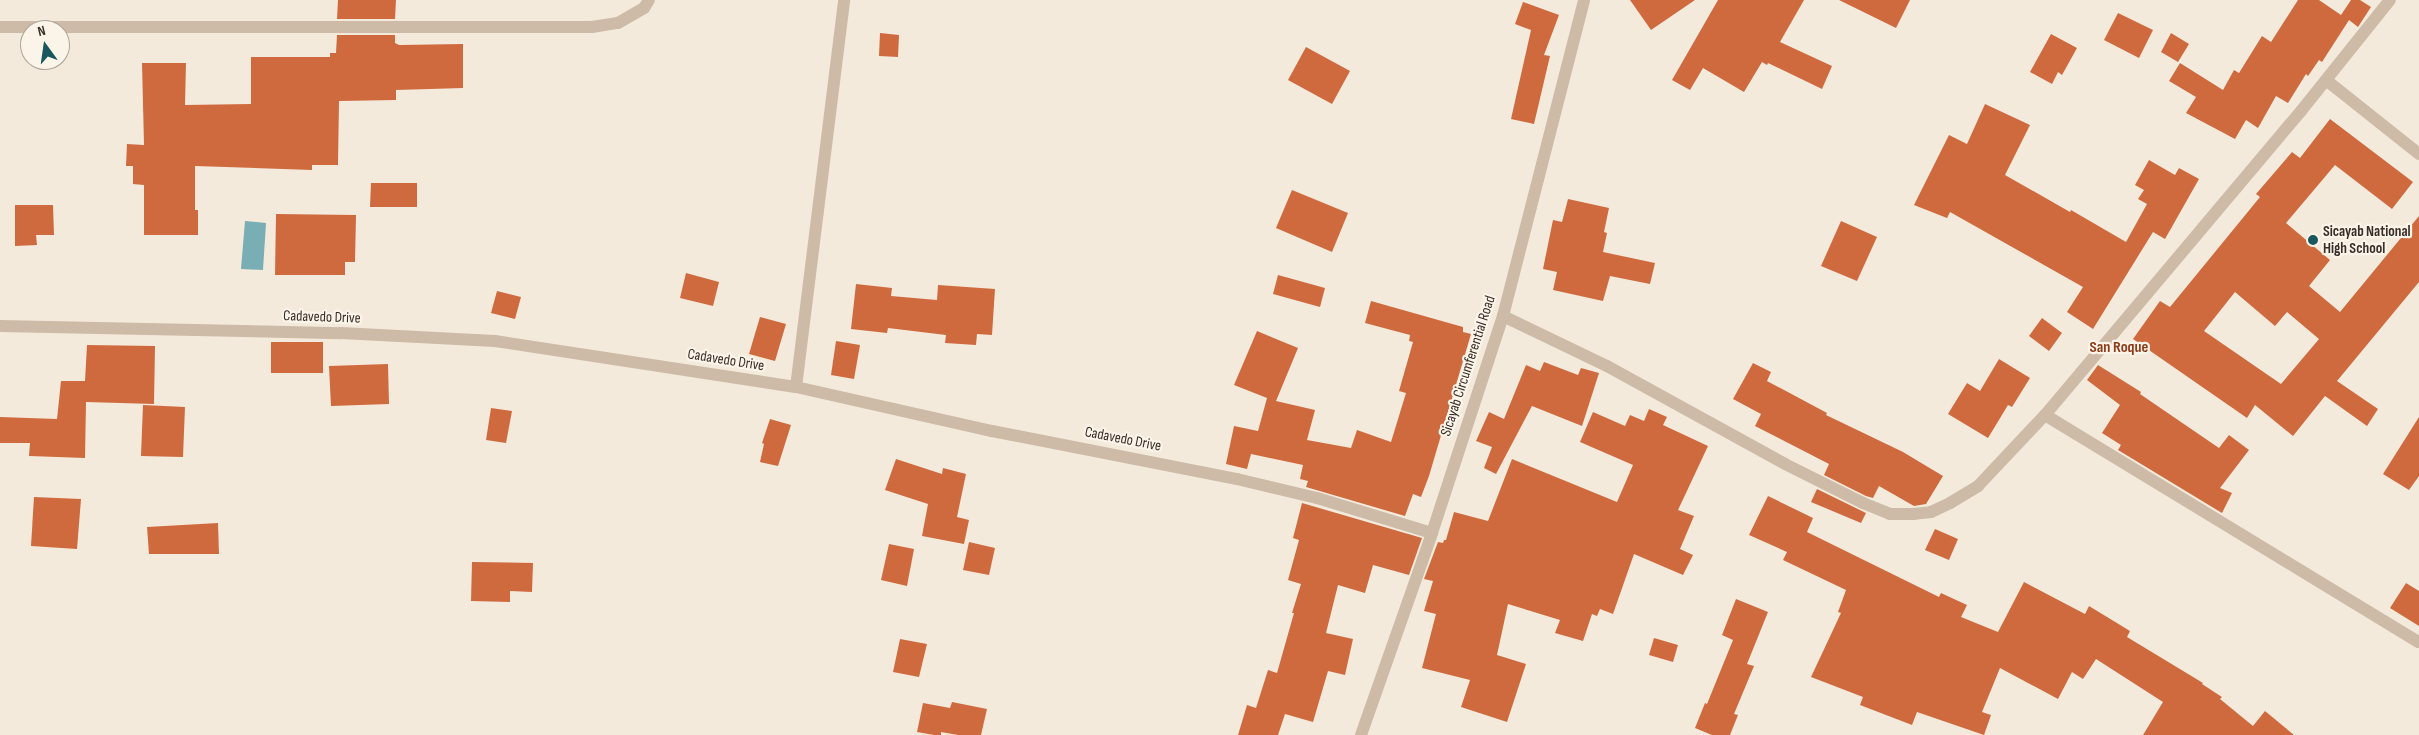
<!DOCTYPE html>
<style>
body{margin:0}
#map{position:relative;width:2419px;height:735px;overflow:hidden;background:#f4eadc;font-family:"Sofia Sans Condensed",sans-serif}
div>[style]{position:absolute}
[style*='--x']{left:calc(var(--x)*1px);top:calc(var(--y)*1px);width:calc(var(--w)*1px);rotate:calc(var(--a)*1deg)}
.water>*{inset:0;background:#79aeb4}
.building>*{inset:0;background:#cf6a3f}
.minor>*{height:12px;margin:-6px;padding:0 6px;transform-origin:6px;border-radius:6px;background:#cdbba7}
.dots>*{width:14px;height:14px;translate:-50% -50%;box-sizing:border-box;border:2px solid #fbf4e9;border-radius:50%}
span{translate:-50% -50%;white-space:nowrap;text-align:center;line-height:1.15;-webkit-text-stroke:4.5px #fbf4e9;paint-order:stroke}
.poi-label{font-size:15px;color:#392e28;font-weight:700}
.left{translate:0 -50%;text-align:left}
.street-label{font-size:15px;color:#392e28}
.neighbourhood-label{font-size:16px;color:#8f3c1a;font-weight:700}
.north{position:absolute;left:20px;top:20px;width:50px;height:50px;box-sizing:border-box;background:#fbf4e9;border:1px solid #ada59c;border-radius:50%;rotate:346deg;font-size:14px;font-weight:700;line-height:20px;text-align:center;color:#392e28}
.north::after{content:'';display:block;margin:auto;width:18px;height:22px;background:#1a565e;clip-path:polygon(50% 0,100% 100%,50% 72%,0 100%)}
</style>
<div id="map">
<div class="water">
<div style="clip-path:polygon(245px 221px,266px 223px,263px 270px,241px 269px)"></div>
</div>
<div class="building">
<div style="clip-path:polygon(338px 0,396px 0,395px 19px,337px 19px)"></div>
<div style="clip-path:polygon(1630px 0,1695px 0,1651px 30px)"></div>
<div style="clip-path:polygon(1718px 0,1804px 0,1780px 42px,1832px 66px,1822px 89px,1768px 63px,1767px 65px,1762px 62px,1744px 92px,1703px 68px,1690px 90px,1672px 80px)"></div>
<div style="clip-path:polygon(1839px 0,1910px 0,1896px 28px)"></div>
<div style="clip-path:polygon(2298px 0,2319px 0,2341px 15px,2351px 0,2360px 0,2371px 7px,2358px 27px,2349px 20px,2322px 62px,2319px 60px,2308px 76px,2306px 74px,2288px 103px,2276px 96px,2258px 128px,2246px 120px,2235px 139px,2186px 113px,2196px 97px,2169px 81px,2180px 63px,2223px 90px,2234px 70px,2239px 73px,2262px 36px,2271px 42px)"></div>
<div style="clip-path:polygon(1523px 2px,1559px 15px,1544px 55px,1550px 56px,1534px 124px,1511px 119px,1531px 30px,1515px 24px)"></div>
<div style="clip-path:polygon(2118px 13px,2153px 30px,2139px 58px,2104px 40px)"></div>
<div style="clip-path:polygon(880px 33px,899px 35px,898px 57px,879px 56px)"></div>
<div style="clip-path:polygon(2171px 33px,2189px 44px,2178px 62px,2161px 52px)"></div>
<div style="clip-path:polygon(2051px 34px,2077px 48px,2062px 75px,2058px 72px,2052px 84px,2030px 72px)"></div>
<div style="clip-path:polygon(337px 35px,395px 35px,395px 43px,399px 45px,463px 44px,463px 88px,396px 90px,396px 100px,339px 101px,338px 165px,312px 165px,312px 170px,195px 166px,195px 210px,198px 210px,198px 235px,144px 235px,144px 185px,133px 184px,133px 166px,126px 166px,127px 144px,144px 145px,142px 63px,186px 63px,185px 105px,251px 104px,251px 57px,330px 57px,330px 53px,336px 53px)"></div>
<div style="clip-path:polygon(1306px 47px,1350px 71px,1332px 104px,1288px 80px)"></div>
<div style="clip-path:polygon(1985px 104px,2030px 125px,2005px 175px,2070px 212px,2071px 210px,2126px 242px,2147px 204px,2138px 199px,2144px 190px,2135px 185px,2149px 160px,2175px 175px,2179px 168px,2199px 179px,2165px 239px,2153px 232px,2093px 329px,2067px 312px,2083px 287px,1950px 212px,1947px 218px,1914px 205px,1949px 135px,1967px 144px)"></div>
<div style="clip-path:polygon(evenodd,2330px 119px,2413px 182px,2392px 209px,2335px 165px,2286px 223px,2330px 260px,2309px 286px,2340px 312px,2419px 216px,2419px 282px,2337px 381px,2378px 409px,2367px 426px,2325px 396px,2293px 436px,2255px 405px,2247px 418px,2133px 339px,2160px 301px,2170px 307px,2260px 197px,2256px 194px,2292px 152px,2300px 158px,2330px 119px,2235px 292px,2275px 326px,2287px 312px,2319px 339px,2281px 384px,2204px 331px,2235px 292px)"></div>
<div style="clip-path:polygon(371px 183px,417px 183px,417px 207px,370px 207px)"></div>
<div style="clip-path:polygon(1292px 190px,1348px 213px,1332px 252px,1276px 228px)"></div>
<div style="clip-path:polygon(1568px 199px,1609px 208px,1604px 232px,1607px 233px,1603px 252px,1655px 263px,1650px 284px,1610px 276px,1603px 301px,1553px 290px,1557px 272px,1543px 269px,1553px 220px,1562px 222px)"></div>
<div style="clip-path:polygon(15px 205px,53px 205px,54px 235px,36px 235px,37px 245px,15px 246px)"></div>
<div style="clip-path:polygon(276px 214px,356px 215px,355px 262px,345px 262px,345px 275px,275px 275px)"></div>
<div style="clip-path:polygon(1841px 221px,1877px 237px,1857px 281px,1821px 266px)"></div>
<div style="clip-path:polygon(686px 273px,719px 282px,713px 306px,680px 298px)"></div>
<div style="clip-path:polygon(1278px 275px,1325px 288px,1320px 307px,1273px 294px)"></div>
<div style="clip-path:polygon(856px 284px,892px 288px,891px 296px,937px 300px,938px 285px,995px 289px,992px 335px,977px 334px,976px 345px,945px 343px,946px 335px,888px 328px,887px 333px,851px 329px)"></div>
<div style="clip-path:polygon(497px 291px,521px 297px,515px 319px,491px 313px)"></div>
<div style="clip-path:polygon(1371px 301px,1463px 327px,1463px 332px,1471px 334px,1429px 476px,1421px 497px,1413px 494px,1405px 516px,1306px 487px,1308px 481px,1300px 479px,1303px 465px,1251px 454px,1247px 469px,1226px 464px,1234px 426px,1258px 431px,1267px 398px,1234px 385px,1257px 331px,1298px 348px,1276px 401px,1315px 410px,1307px 440px,1351px 448px,1357px 430px,1391px 442px,1406px 393px,1399px 391px,1413px 342px,1409px 341px,1410px 335px,1365px 323px)"></div>
<div style="clip-path:polygon(760px 317px,786px 324px,775px 361px,749px 354px)"></div>
<div style="clip-path:polygon(2042px 318px,2062px 333px,2049px 351px,2029px 336px)"></div>
<div style="clip-path:polygon(836px 341px,860px 345px,854px 379px,831px 375px)"></div>
<div style="clip-path:polygon(271px 342px,323px 342px,323px 373px,271px 373px)"></div>
<div style="clip-path:polygon(87px 345px,155px 346px,154px 404px,86px 402px,85px 458px,29px 456px,30px 443px,0 443px,0 417px,57px 419px,61px 381px,85px 381px)"></div>
<div style="clip-path:polygon(1999px 359px,2030px 378px,2012px 407px,2008px 405px,1988px 438px,1948px 414px,1967px 383px,1980px 391px)"></div>
<div style="clip-path:polygon(1544px 362px,1578px 375px,1581px 368px,1599px 373px,1582px 426px,1532px 406px,1496px 474px,1484px 468px,1492px 447px,1476px 441px,1489px 412px,1504px 419px,1526px 365px,1540px 371px)"></div>
<div style="clip-path:polygon(1753px 363px,1771px 372px,1767px 381px,1827px 413px,1826px 415px,1903px 452px,1943px 476px,1926px 504px,1914px 506px,1879px 486px,1873px 498px,1866px 496px,1824px 475px,1829px 464px,1755px 426px,1761px 414px,1733px 399px)"></div>
<div style="clip-path:polygon(388px 364px,389px 404px,331px 406px,329px 366px)"></div>
<div style="clip-path:polygon(2098px 365px,2141px 392px,2140px 394px,2219px 448px,2229px 435px,2249px 450px,2220px 488px,2232px 493px,2222px 513px,2118px 450px,2121px 445px,2102px 433px,2120px 405px,2087px 380px)"></div>
<div style="clip-path:polygon(143px 405px,185px 407px,183px 457px,141px 456px)"></div>
<div style="clip-path:polygon(491px 408px,512px 411px,506px 443px,486px 440px)"></div>
<div style="clip-path:polygon(1649px 409px,1667px 417px,1663px 425px,1708px 446px,1678px 510px,1694px 516px,1680px 549px,1693px 555px,1683px 575px,1634px 554px,1613px 614px,1600px 609px,1597px 616px,1592px 614px,1583px 641px,1555px 633px,1560px 620px,1508px 604px,1497px 655px,1526px 664px,1507px 722px,1461px 707px,1470px 680px,1422px 668px,1436px 614px,1424px 611px,1433px 581px,1424px 579px,1438px 542px,1443px 543px,1444px 540px,1446px 540px,1454px 512px,1488px 521px,1512px 459px,1617px 502px,1633px 465px,1580px 442px,1593px 412px,1625px 426px,1630px 415px,1644px 421px)"></div>
<div style="clip-path:polygon(2419px 417px,2419px 476px,2409px 490px,2383px 474px)"></div>
<div style="clip-path:polygon(770px 419px,791px 425px,778px 466px,760px 462px,764px 444px,762px 443px)"></div>
<div style="clip-path:polygon(896px 459px,942px 474px,943px 468px,966px 474px,957px 517px,969px 520px,964px 544px,922px 536px,928px 504px,885px 490px)"></div>
<div style="clip-path:polygon(1817px 489px,1866px 513px,1861px 523px,1811px 502px)"></div>
<div style="clip-path:polygon(1768px 496px,1813px 518px,1807px 532px,1939px 597px,1941px 593px,1967px 605px,1961px 617px,1998px 632px,2024px 582px,2085px 614px,2089px 606px,2130px 631px,2127px 637px,2203px 683px,2202px 684px,2222px 697px,2220px 699px,2253px 726px,2265px 711px,2294px 735px,2143px 735px,2163px 702px,2096px 659px,2083px 679px,2072px 672px,2058px 699px,2000px 668px,1982px 712px,1991px 715px,1984px 735px,1917px 712px,1912px 725px,1860px 705px,1863px 697px,1811px 677px,1841px 613px,1838px 612px,1846px 590px,1783px 560px,1787px 552px,1749px 535px)"></div>
<div style="clip-path:polygon(34px 497px,81px 499px,77px 549px,31px 546px)"></div>
<div style="clip-path:polygon(1302px 503px,1422px 538px,1409px 575px,1373px 565px,1365px 593px,1338px 585px,1326px 633px,1353px 639px,1345px 675px,1328px 671px,1313px 722px,1285px 714px,1278px 735px,1238px 735px,1247px 705px,1256px 708px,1268px 670px,1277px 673px,1294px 613px,1292px 613px,1301px 584px,1288px 580px,1299px 540px,1293px 538px)"></div>
<div style="clip-path:polygon(218px 523px,219px 554px,149px 554px,147px 527px)"></div>
<div style="clip-path:polygon(1935px 529px,1958px 539px,1949px 560px,1925px 550px)"></div>
<div style="clip-path:polygon(969px 542px,995px 548px,989px 575px,963px 570px)"></div>
<div style="clip-path:polygon(889px 544px,914px 549px,907px 586px,881px 580px)"></div>
<div style="clip-path:polygon(472px 562px,533px 563px,532px 592px,510px 591px,510px 602px,471px 601px)"></div>
<div style="clip-path:polygon(2406px 583px,2419px 591px,2419px 626px,2390px 608px)"></div>
<div style="clip-path:polygon(1736px 599px,1768px 612px,1747px 664px,1754px 666px,1734px 714px,1738px 715px,1730px 735px,1712px 735px,1695px 728px,1705px 703px,1707px 704px,1733px 640px,1722px 635px)"></div>
<div style="clip-path:polygon(1654px 638px,1678px 645px,1673px 662px,1649px 655px)"></div>
<div style="clip-path:polygon(900px 639px,927px 644px,919px 677px,893px 672px)"></div>
<div style="clip-path:polygon(952px 702px,987px 709px,981px 735px,958px 735px,941px 732px,941px 735px,934px 735px,917px 732px,923px 703px,950px 708px)"></div>
</div>
<div class="minor">
<div style="--x:0;--y:27;--w:592;--a:0"></div>
<div style="--x:592;--y:27;--w:26;--a:-9"></div>
<div style="--x:618;--y:23;--w:30;--a:-30"></div>
<div style="--x:644;--y:8;--w:9;--a:-58"></div>
<div style="--x:2326;--y:80;--w:119;--a:38.5"></div>
<div style="--x:1503;--y:316;--w:115;--a:25.7"></div>
<div style="--x:1607;--y:366;--w:203;--a:28.8"></div>
<div style="--x:1785;--y:464;--w:87;--a:26.6"></div>
<div style="--x:1863;--y:503;--w:29;--a:22"></div>
<div style="--x:1890;--y:514;--w:23;--a:0"></div>
<div style="--x:1913;--y:514;--w:18;--a:-6"></div>
<div style="--x:1931;--y:512;--w:21;--a:-25"></div>
<div style="--x:1950;--y:503;--w:33;--a:-31"></div>
<div style="--x:1978;--y:486;--w:98;--a:-46.7"></div>
<div style="--x:2045;--y:415;--w:397;--a:-49.9"></div>
<div style="--x:2301;--y:111;--w:142;--a:-51.3"></div>
<div style="--x:0;--y:326;--w:341;--a:1.2"></div>
<div style="--x:341;--y:333;--w:154;--a:3"></div>
<div style="--x:495;--y:341;--w:304;--a:8.7"></div>
<div style="--x:796;--y:387;--w:201;--a:12.7"></div>
<div style="--x:992;--y:431;--w:250;--a:11.1"></div>
<div style="--x:1237;--y:479;--w:82;--a:13.4"></div>
<div style="--x:1317;--y:498;--w:120;--a:16.9"></div>
<div style="--x:796;--y:387;--w:390;--a:-82.9"></div>
<div style="--x:2045;--y:415;--w:437;--a:31.3"></div>
<div style="--x:1361;--y:735;--w:214;--a:-70.6"></div>
<div style="--x:1432;--y:533;--w:228;--a:-71.9"></div>
<div style="--x:1503;--y:316;--w:326;--a:-75.6"></div>
</div>
<div class="dots">
<div style="left:2313px;top:240px;background:#1a565e"></div>
</div>
<div class="poi-label">
<span class="left" style="left:2323px;top:240px">Sicayab National<br>High School</span>
</div>
<div class="street-label">
<span style="left:322px;top:317px;rotate:2deg">Cadavedo Drive</span>
<span style="left:726px;top:360px;rotate:9deg">Cadavedo Drive</span>
<span style="left:1468px;top:366px;rotate:-72deg">Sicayab Circumferential Road</span>
<span style="left:1123px;top:439px;rotate:11deg">Cadavedo Drive</span>
</div>
<div class="neighbourhood-label">
<span style="left:2119px;top:348px">San Roque</span>
</div>
<div class="north">N</div>
</div>
